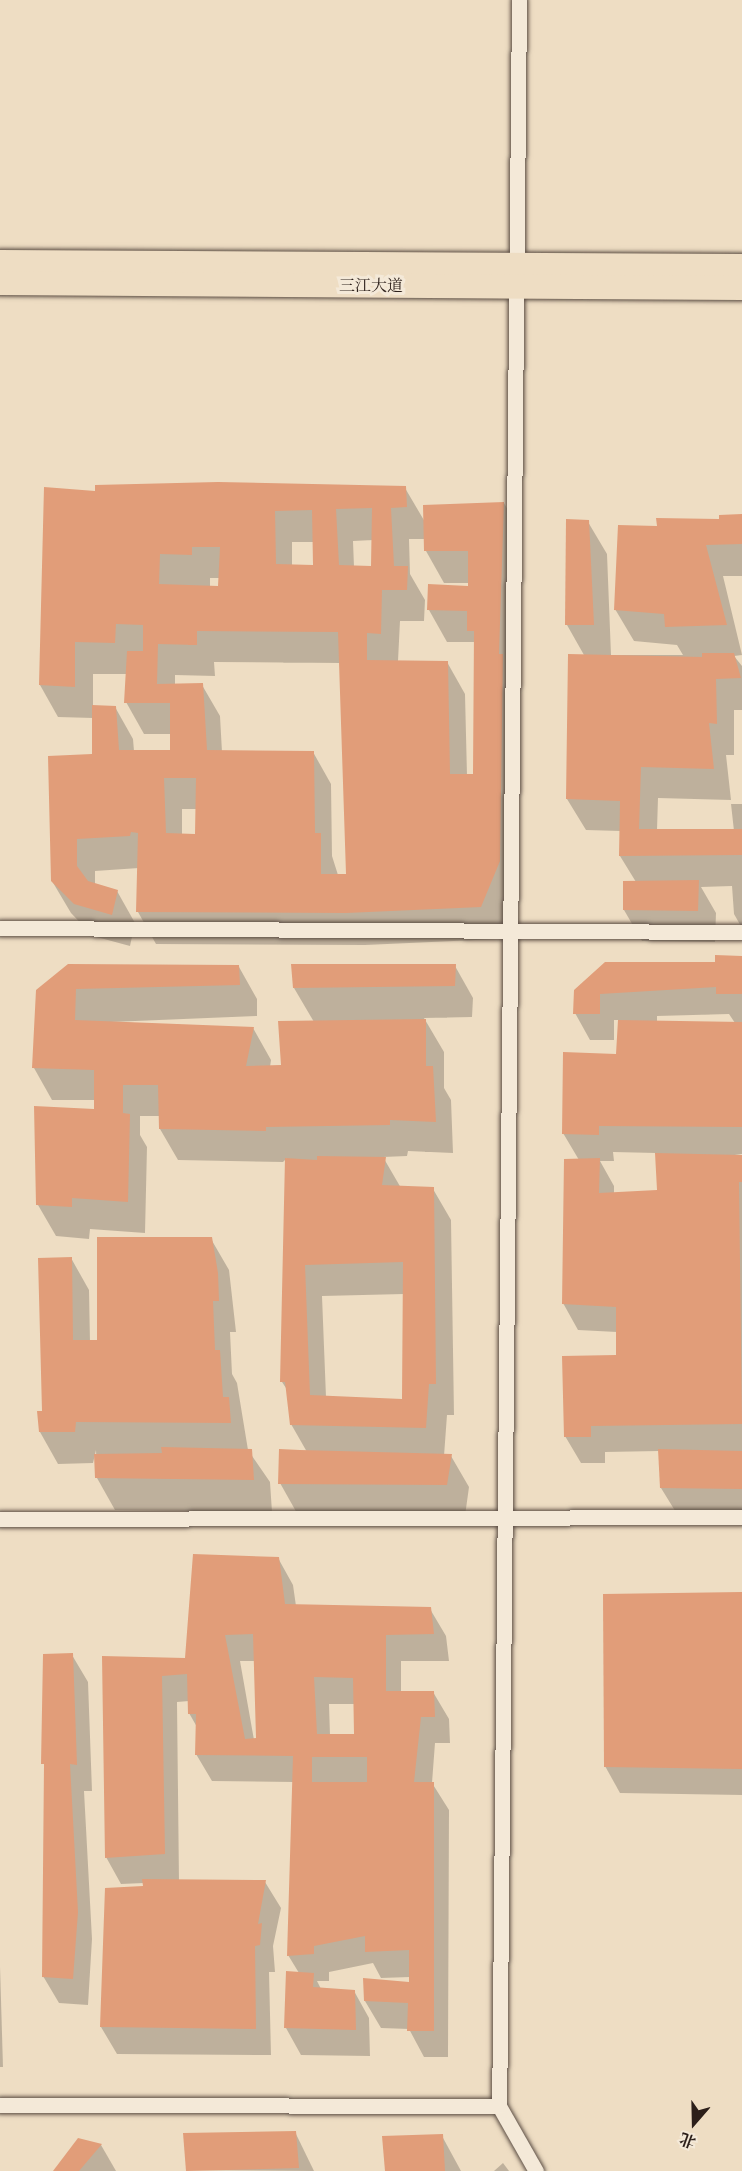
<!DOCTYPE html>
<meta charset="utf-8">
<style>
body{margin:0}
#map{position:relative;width:742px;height:2171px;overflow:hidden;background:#eeddc3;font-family:Alegreya,"Noto Serif SC",serif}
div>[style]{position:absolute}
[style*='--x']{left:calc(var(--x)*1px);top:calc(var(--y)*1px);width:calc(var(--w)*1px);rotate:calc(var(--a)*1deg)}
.shadow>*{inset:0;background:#0003}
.building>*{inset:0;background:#e19d79}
.roads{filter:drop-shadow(0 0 2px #5c4e44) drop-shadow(0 0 2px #5c4e44)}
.minor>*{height:15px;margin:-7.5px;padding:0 7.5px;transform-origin:7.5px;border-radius:7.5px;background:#f4e9d8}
.primary>*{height:24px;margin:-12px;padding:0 12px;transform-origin:12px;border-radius:12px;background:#eeddc3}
span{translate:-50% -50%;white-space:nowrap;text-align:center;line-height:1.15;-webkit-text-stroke:6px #f4e9d8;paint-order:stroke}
.street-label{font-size:16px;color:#2c1f1a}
.north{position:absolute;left:664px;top:2093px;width:60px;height:60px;-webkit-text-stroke:4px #f4e9d8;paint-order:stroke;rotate:200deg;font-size:16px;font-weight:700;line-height:24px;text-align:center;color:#2c1f1a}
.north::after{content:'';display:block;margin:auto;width:21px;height:27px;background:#2c1f1a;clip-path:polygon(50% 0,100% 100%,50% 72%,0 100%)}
</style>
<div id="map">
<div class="shadow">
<div style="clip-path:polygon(evenodd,405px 488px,425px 522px,504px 503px,522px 535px,517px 681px,520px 687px,517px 894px,498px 939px,365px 945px,156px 944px,138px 912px,139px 868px,95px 871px,95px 884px,117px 891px,135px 923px,130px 946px,93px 936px,71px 913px,52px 881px,94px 755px,93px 718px,58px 717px,40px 685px,97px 492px,405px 488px,409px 539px,425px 539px,426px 551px,444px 583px,469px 583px,469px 587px,429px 610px,447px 642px,475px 642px,474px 775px,467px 775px,465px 694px,447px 662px,398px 661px,400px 621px,424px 621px,425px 600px,410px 574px,409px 539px,405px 488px,373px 540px,372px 567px,354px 567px,353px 541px,373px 540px,405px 488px,292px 542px,314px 542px,315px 567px,292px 566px,292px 542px,405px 488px,210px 578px,220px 578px,219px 587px,210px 587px,210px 578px,405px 488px,214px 662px,341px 663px,348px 875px,338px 875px,332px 856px,331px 784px,313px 752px,222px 752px,220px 716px,202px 685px,175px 685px,175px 675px,215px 676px,214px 662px,405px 488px,93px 674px,127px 674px,126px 702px,144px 734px,172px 734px,172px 752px,134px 751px,133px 739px,115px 707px,93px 707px,93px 674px,405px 488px,182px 809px,197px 809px,197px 835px,182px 835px,182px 809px)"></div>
<div style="clip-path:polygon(742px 516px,742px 581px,742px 576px,723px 576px,742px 655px,734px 656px,742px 666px,742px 710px,734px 710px,734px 755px,726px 755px,731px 800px,658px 798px,657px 830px,734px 831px,731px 804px,742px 804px,742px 928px,734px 914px,732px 886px,701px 887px,716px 913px,715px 942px,642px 941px,624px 910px,636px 882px,620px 856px,621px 831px,586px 830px,567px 799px,584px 655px,567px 625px,588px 522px,607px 554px,611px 655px,683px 655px,677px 645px,634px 641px,615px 609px,659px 528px)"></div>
<div style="clip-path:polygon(evenodd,742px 957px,742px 1154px,720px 1157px,742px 1158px,742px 1515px,677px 1514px,661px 1488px,659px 1451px,605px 1452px,605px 1463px,581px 1463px,565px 1436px,617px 1357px,617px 1332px,578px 1330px,563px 1303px,579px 1160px,563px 1133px,618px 1056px,619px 1020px,614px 1020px,614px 1040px,590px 1040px,575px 1013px,576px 991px,742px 957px,729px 1014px,735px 1023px,657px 1022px,657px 1016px,729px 1014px,742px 957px,613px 1152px,656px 1153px,658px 1192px,614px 1193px,614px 1186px,600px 1161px,614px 1161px,613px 1152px)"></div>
<div style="clip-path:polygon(evenodd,455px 966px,473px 998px,472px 1017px,424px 1018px,444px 1052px,444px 1088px,451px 1100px,453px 1153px,408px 1151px,407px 1156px,383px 1157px,401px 1188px,433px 1189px,451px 1220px,454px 1415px,447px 1415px,444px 1456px,451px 1456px,469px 1487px,465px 1516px,298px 1515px,280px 1483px,307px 1452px,291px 1424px,288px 1391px,282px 1382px,287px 1158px,283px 1162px,178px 1160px,160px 1129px,160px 1116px,140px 1116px,140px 1135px,147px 1147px,145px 1233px,90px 1229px,89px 1239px,56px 1236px,38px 1205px,95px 1111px,95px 1100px,52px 1100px,34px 1068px,38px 991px,239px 967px,257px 999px,257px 1016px,111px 1022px,253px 1028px,271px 1060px,270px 1067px,283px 1067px,314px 1022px,294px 988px,455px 966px,404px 1294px,404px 1400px,326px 1397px,322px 1296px,404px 1294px)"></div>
<div style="clip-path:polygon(211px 1239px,229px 1270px,236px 1332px,230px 1332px,232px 1374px,237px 1383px,248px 1450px,270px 1482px,272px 1512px,115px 1510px,97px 1478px,96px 1450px,93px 1463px,58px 1464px,40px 1432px,39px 1413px,43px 1413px,71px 1258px,89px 1290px,90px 1342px,99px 1342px)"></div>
<div style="clip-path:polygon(evenodd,278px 1558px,293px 1585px,296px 1606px,430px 1609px,446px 1636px,449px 1661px,401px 1661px,401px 1692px,433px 1692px,449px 1719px,450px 1743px,435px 1743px,432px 1783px,449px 1810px,448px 2057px,424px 2057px,409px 2029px,381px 2028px,365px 2001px,365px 1979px,410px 1983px,410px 1977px,381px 1978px,373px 1963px,329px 1972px,329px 1981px,317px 1981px,321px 1989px,354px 1991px,369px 2018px,370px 2056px,301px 2055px,286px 2028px,299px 1973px,288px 1955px,294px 1782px,212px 1781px,196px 1754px,197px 1727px,189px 1713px,189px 1701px,177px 1702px,179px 1881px,265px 1882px,281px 1908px,273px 1946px,275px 1972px,269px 1972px,271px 2055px,117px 2054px,101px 2027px,144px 1888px,144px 1883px,121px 1884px,106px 1857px,103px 1657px,186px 1660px,278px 1558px,240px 1661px,256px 1661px,258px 1740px,254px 1740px,240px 1661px,278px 1558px,329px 1704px,355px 1704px,355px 1736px,330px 1735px,329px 1704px)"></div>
<div style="clip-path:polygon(742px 1593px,742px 1795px,620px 1793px,605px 1766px)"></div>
<div style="clip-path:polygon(72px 1655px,88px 1682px,92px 1791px,84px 1791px,92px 1939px,88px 2005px,59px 2003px,43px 1976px)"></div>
<div style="clip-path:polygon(0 1966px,3px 2067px,0 2067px)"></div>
<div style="clip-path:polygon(295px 2132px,314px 2171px,187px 2170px)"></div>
<div style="clip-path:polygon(442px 2136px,461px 2171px,386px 2171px)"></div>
<div style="clip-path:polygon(78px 2140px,101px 2145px,116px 2171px,54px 2171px)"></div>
<div style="clip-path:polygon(503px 2163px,509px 2171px,494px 2171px)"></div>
</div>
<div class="building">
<div style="clip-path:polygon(evenodd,218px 482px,406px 486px,407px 507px,391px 508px,394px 566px,408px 566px,407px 590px,382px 590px,381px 634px,367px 633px,367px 660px,448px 661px,450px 774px,473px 774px,474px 631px,467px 631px,467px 611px,427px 610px,428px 584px,468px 586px,468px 551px,424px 551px,423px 505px,504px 502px,499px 654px,503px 654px,500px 861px,481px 907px,346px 913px,136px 912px,138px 833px,131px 832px,130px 836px,77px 839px,77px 866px,88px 881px,118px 890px,112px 915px,74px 904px,51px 881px,48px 756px,92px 754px,92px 705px,116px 706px,119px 750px,170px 750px,170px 703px,124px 703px,127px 651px,143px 651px,143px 625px,116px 624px,115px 643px,75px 642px,75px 687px,39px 685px,44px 487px,95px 491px,95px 485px,218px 482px,372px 508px,371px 566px,339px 565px,336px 509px,372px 508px,218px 482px,312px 510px,313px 565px,276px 564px,275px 511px,312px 510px,218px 482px,192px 547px,220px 547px,218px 586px,159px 584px,160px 554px,192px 555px,192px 547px,218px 482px,197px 631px,338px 632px,346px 874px,321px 874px,321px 833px,315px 833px,314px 751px,207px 750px,203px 683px,157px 684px,158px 644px,197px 645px,197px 631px,218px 482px,164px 778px,196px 778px,195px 834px,166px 833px,164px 778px)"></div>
<div style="clip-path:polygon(742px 514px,742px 544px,706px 545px,727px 625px,665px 627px,664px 614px,614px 610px,618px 525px,657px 526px,656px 518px,719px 519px,719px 515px)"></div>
<div style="clip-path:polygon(566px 519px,589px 520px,594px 625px,565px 625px)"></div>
<div style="clip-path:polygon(702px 653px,734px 653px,741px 678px,716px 679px,717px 724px,709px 723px,714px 769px,641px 767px,639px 829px,742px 829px,742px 855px,619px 856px,620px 801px,566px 799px,568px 654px,702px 657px)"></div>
<div style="clip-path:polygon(699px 880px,698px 911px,623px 910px,623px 881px)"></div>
<div style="clip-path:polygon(715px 955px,742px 956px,742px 994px,716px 994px,716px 987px,600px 994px,600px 1014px,573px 1014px,574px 990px,605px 962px,715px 962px)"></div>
<div style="clip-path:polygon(68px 964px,239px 965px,240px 985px,76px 989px,75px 1020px,254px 1027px,246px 1066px,281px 1065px,278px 1021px,426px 1019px,426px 1066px,433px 1066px,436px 1122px,390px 1120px,390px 1125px,266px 1127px,266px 1131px,159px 1129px,158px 1085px,123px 1085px,123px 1113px,130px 1114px,128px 1202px,72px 1198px,72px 1207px,36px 1205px,34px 1106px,94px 1109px,94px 1070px,32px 1068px,36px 990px)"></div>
<div style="clip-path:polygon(291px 964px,456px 964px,455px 986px,293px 988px)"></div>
<div style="clip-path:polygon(618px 1020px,742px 1022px,742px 1127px,599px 1126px,599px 1135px,562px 1134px,563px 1052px,616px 1054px)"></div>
<div style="clip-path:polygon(655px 1153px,742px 1155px,742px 1182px,739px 1182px,742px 1424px,591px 1426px,591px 1437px,564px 1437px,562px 1356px,616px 1355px,616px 1307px,562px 1304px,564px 1159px,600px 1158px,599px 1193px,657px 1190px)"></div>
<div style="clip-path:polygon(evenodd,317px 1156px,386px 1157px,382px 1185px,434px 1187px,436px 1384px,429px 1384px,426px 1428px,290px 1425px,285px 1382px,280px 1382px,285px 1158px,317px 1160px,317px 1156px,403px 1262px,402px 1399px,310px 1395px,305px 1265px,403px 1262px)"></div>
<div style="clip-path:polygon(97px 1237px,212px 1237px,218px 1273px,219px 1301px,213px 1301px,215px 1350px,220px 1350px,223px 1397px,229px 1397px,231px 1423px,76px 1422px,75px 1432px,39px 1432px,37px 1411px,42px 1411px,38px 1258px,72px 1257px,73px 1340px,97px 1340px)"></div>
<div style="clip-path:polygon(161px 1447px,252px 1449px,254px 1480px,95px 1478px,94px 1454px,162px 1453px)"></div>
<div style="clip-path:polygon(279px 1449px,300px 1450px,452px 1454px,447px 1485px,278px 1484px)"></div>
<div style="clip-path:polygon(658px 1449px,742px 1451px,742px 1489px,660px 1488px)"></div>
<div style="clip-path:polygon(evenodd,193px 1554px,279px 1557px,285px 1604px,431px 1607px,434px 1634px,386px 1635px,386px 1691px,434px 1691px,435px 1717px,421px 1717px,414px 1782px,434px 1782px,434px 2031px,407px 2031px,408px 2003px,364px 2001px,363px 1978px,409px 1982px,409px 1950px,365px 1952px,365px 1936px,314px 1946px,314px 1954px,287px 1956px,293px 1756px,195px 1755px,196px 1714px,188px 1714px,187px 1674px,162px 1676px,165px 1854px,105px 1858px,102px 1656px,185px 1658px,193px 1554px,253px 1634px,256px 1738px,245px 1739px,225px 1635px,253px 1634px,193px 1554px,314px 1677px,353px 1678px,354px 1734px,317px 1734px,314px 1677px,193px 1554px,312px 1757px,367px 1757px,367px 1782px,312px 1782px,312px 1757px)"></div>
<div style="clip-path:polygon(742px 1592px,742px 1769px,604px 1767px,603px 1594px)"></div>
<div style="clip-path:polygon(73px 1653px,77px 1765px,70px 1764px,78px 1912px,73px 1979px,42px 1977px,44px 1764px,41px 1764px,43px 1654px)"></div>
<div style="clip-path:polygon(142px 1879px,266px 1880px,258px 1924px,262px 1923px,260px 1945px,255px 1946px,256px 2029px,100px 2027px,105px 1888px,143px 1886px)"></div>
<div style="clip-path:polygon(286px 1971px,314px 1973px,313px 1987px,355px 1990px,356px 2030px,284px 2028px)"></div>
<div style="clip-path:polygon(296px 2131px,299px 2168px,186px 2171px,183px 2133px)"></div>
<div style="clip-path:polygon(443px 2134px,445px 2171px,385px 2171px,382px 2136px)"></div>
<div style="clip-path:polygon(78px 2138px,102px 2144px,79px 2171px,53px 2171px)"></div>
</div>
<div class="roads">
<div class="minor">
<div style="--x:519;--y:0;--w:2106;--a:90.54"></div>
<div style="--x:499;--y:2106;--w:75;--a:60.4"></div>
<div style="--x:0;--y:928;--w:742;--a:0.31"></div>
<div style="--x:0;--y:1519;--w:742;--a:-0.15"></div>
<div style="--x:0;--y:2105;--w:499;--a:0.1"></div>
</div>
<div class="primary">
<div style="--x:0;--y:262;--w:742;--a:0.31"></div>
<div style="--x:0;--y:283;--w:742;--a:0.39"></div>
</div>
</div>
<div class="street-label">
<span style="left:371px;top:286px">三江大道</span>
</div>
<div class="north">北</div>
</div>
